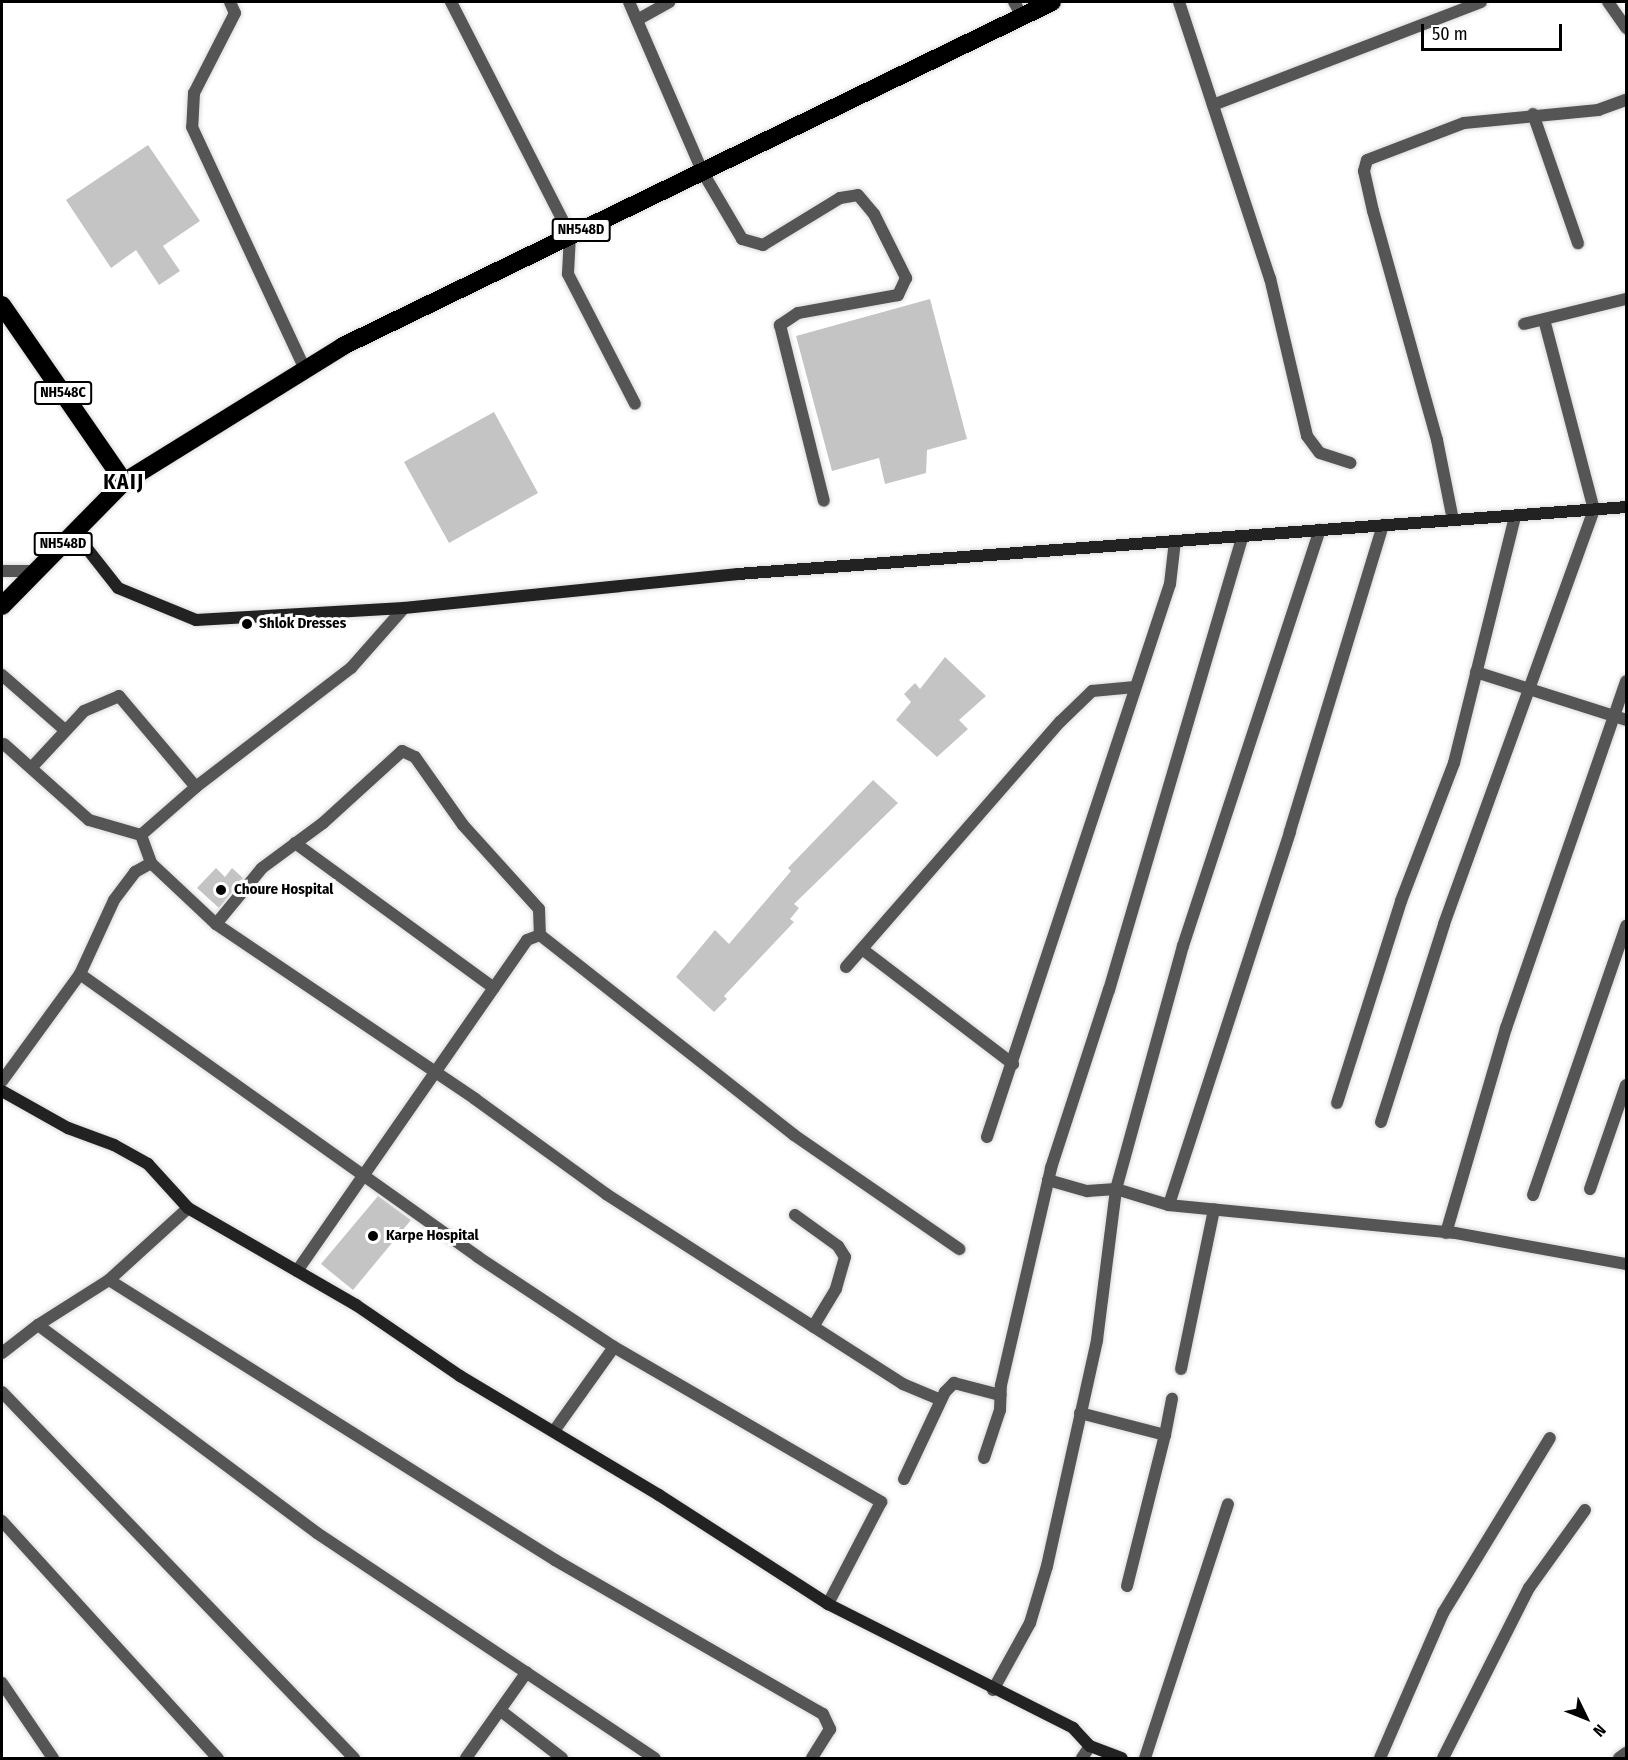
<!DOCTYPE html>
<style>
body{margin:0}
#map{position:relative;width:1628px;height:1760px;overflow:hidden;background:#fff;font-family:"Fira Sans Condensed",sans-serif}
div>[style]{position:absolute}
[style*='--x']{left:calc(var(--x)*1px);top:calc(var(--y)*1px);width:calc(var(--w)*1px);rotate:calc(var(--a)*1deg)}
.building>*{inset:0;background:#c4c4c4}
.roads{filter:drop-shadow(0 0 2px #dbdbdb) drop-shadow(0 0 2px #dbdbdb)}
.street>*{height:12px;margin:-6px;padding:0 6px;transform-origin:6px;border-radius:6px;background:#555}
.secondary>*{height:12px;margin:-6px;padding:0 6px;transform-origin:6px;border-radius:6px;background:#222}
.highway>*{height:18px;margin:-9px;padding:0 9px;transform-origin:9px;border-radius:9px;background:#000}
.dots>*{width:16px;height:16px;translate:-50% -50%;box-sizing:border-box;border:3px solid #fff;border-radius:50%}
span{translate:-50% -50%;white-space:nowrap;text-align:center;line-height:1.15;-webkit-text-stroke:6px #fff;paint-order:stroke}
.shield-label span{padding:2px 4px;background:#fff;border:2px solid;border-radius:4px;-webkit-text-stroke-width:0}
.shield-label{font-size:14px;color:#000;font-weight:700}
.poi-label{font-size:15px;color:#000;font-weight:700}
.left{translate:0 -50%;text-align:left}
.district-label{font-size:21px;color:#000;font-weight:700;letter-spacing:1.5px}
.frame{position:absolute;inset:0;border:3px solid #000;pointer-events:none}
.north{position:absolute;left:1556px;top:1688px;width:60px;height:60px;-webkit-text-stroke:4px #fff;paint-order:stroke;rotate:133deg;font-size:16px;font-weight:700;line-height:24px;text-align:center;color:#000}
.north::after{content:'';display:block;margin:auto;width:21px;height:27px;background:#000;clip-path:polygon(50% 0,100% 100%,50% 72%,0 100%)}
.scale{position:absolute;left:1421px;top:24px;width:141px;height:27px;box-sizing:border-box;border:3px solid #000;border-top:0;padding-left:8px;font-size:18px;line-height:21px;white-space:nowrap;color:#000;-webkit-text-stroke:4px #fff;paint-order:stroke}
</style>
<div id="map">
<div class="building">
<div style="clip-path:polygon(148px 145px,200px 221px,163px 246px,180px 271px,159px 285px,136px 250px,111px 268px,66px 200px)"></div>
<div style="clip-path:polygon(930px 299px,967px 439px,927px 450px,926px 473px,885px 484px,879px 458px,832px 471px,796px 336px)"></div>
<div style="clip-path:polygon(494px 412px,538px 493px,449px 543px,404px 462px)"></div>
<div style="clip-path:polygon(945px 657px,986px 696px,959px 720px,968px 729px,937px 757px,896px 720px,911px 702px,904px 694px,915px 683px,920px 689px)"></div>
<div style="clip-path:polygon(873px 780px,898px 803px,794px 904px,799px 908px,790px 919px,794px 922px,724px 996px,727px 999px,714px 1012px,676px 977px,715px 930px,729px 944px,791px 871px,788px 868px)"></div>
<div style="clip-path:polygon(216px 868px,225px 877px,232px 868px,243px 878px,219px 908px,197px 888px)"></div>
<div style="clip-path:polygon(378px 1196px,411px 1220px,353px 1290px,321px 1264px)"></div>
</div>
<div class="roads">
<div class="street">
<div style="--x:230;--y:2;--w:12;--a:66"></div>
<div style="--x:235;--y:13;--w:90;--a:117.1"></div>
<div style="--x:194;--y:93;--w:34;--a:93"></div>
<div style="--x:192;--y:127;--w:267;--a:65"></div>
<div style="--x:451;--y:2;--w:262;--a:62.9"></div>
<div style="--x:570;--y:235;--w:39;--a:93"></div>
<div style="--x:568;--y:274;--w:146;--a:62.7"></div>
<div style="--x:629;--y:2;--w:184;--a:66.6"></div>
<div style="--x:702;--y:171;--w:79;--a:59.5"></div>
<div style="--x:742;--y:239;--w:22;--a:16"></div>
<div style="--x:763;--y:245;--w:90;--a:-31.4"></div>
<div style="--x:840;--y:198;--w:18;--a:-9"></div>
<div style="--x:858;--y:195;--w:25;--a:50"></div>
<div style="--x:874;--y:214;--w:72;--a:63.4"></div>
<div style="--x:906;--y:278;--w:19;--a:115"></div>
<div style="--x:898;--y:295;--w:102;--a:169.8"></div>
<div style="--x:798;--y:313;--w:22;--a:146"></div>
<div style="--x:780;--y:325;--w:181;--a:76"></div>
<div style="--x:1014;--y:2;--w:16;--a:60"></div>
<div style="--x:1179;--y:2;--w:291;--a:71.8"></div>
<div style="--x:1270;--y:278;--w:162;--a:76.8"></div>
<div style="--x:1307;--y:436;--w:21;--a:53"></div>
<div style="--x:1320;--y:453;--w:32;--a:18"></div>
<div style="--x:1608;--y:2;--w:32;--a:55"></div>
<div style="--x:637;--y:20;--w:37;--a:-29"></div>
<div style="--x:1213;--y:105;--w:287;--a:-21"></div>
<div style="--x:1533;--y:114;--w:137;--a:70.8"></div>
<div style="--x:1524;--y:324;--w:105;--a:-13.8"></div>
<div style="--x:1453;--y:520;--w:82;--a:-101.3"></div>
<div style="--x:1437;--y:440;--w:238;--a:-105.6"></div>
<div style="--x:1373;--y:211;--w:41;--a:-102.7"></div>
<div style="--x:1364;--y:171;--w:11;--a:-75"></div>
<div style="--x:1367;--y:160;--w:104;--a:-20.9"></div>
<div style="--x:1464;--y:123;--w:135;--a:-5.5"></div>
<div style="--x:1598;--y:110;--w:30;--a:-20"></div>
<div style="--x:1383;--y:525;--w:321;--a:106.9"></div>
<div style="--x:1290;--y:832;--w:392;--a:108"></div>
<div style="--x:1169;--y:1205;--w:287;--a:5.6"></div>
<div style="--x:1455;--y:1233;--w:174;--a:10.3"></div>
<div style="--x:2;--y:571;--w:34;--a:0"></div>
<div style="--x:404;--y:608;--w:80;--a:131.5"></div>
<div style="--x:351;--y:668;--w:195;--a:142.5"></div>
<div style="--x:196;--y:787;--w:73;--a:138.9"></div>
<div style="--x:141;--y:835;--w:30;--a:70"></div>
<div style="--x:151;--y:863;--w:89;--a:43.2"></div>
<div style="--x:216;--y:924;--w:313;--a:34"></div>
<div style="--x:475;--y:1099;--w:162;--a:35.9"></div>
<div style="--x:606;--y:1194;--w:353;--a:32.6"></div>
<div style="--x:903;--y:1384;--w:41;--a:22.8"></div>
<div style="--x:1476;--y:672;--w:157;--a:17.7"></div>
<div style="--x:2;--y:675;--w:82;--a:41.1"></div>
<div style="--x:4;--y:744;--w:114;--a:41.8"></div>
<div style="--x:89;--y:820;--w:54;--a:16.1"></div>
<div style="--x:32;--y:767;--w:76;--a:-47.1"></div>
<div style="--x:84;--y:711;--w:38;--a:-23"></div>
<div style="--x:119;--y:696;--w:119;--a:49.8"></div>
<div style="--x:295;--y:843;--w:246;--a:36.1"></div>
<div style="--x:216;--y:924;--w:72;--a:-50.6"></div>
<div style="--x:262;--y:868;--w:76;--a:-36.4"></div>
<div style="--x:323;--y:823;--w:107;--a:-42.3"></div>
<div style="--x:402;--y:751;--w:14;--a:25"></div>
<div style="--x:415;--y:757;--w:83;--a:54.8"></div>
<div style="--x:463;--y:825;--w:113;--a:47.9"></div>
<div style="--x:539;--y:909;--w:26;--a:88"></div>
<div style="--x:862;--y:949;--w:190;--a:37.3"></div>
<div style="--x:846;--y:967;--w:325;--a:-48.9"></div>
<div style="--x:1060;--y:722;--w:45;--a:-44.1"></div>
<div style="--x:1092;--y:691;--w:43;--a:-5.3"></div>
<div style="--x:80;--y:974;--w:81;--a:-65.3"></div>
<div style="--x:114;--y:900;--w:35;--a:-53"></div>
<div style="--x:135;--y:872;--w:18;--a:-29"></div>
<div style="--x:2;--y:1081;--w:132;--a:-53.9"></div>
<div style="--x:80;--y:974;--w:488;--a:35.4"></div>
<div style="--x:478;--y:1257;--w:163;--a:33.5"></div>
<div style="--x:614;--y:1347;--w:309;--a:30.1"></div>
<div style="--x:881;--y:1502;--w:115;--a:117.5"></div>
<div style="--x:1337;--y:1103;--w:212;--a:-72.4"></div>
<div style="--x:1401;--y:901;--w:148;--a:-69"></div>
<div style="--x:1454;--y:763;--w:254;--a:-76.1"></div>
<div style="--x:1381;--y:1122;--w:208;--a:-72.3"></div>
<div style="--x:1444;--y:924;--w:440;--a:-70.1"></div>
<div style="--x:1594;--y:510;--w:197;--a:-104.7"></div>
<div style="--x:987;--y:1137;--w:582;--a:-71.69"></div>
<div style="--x:1170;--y:584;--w:43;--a:-83.4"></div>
<div style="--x:1048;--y:1180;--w:41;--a:15.8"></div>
<div style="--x:1087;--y:1191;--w:29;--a:-4"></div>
<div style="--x:1116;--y:1189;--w:55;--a:16.8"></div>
<div style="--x:1590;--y:1189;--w:110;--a:-70.9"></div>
<div style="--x:1533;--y:1195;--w:285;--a:-70.9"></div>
<div style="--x:795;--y:1215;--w:53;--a:35.8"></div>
<div style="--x:838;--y:1246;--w:13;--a:58"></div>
<div style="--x:845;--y:1257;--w:33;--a:106"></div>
<div style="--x:836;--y:1289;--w:44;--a:121.2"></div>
<div style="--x:1446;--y:1233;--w:214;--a:-73.7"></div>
<div style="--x:1506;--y:1028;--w:367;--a:-70.9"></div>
<div style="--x:297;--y:1271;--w:403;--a:-55.2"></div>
<div style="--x:527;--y:940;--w:14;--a:-21"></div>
<div style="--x:540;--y:935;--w:323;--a:38.2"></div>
<div style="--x:794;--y:1135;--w:201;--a:34.6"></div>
<div style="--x:109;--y:1280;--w:527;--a:32.12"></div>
<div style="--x:555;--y:1560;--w:309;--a:29.9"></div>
<div style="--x:823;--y:1714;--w:17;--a:65"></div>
<div style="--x:830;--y:1729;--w:34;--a:122"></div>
<div style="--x:38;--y:1325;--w:348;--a:36.7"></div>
<div style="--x:317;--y:1533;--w:406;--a:33.7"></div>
<div style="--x:2;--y:1353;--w:46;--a:-37.9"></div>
<div style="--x:38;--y:1325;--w:84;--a:-32.4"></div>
<div style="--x:109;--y:1280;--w:107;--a:-42.3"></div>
<div style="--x:1181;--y:1369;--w:163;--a:-78.3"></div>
<div style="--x:2;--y:1392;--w:508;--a:46.12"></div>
<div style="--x:1080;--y:1413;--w:88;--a:14.5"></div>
<div style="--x:1165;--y:1435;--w:37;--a:-79"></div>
<div style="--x:554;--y:1431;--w:103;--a:-54.5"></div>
<div style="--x:984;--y:1458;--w:51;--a:-71.6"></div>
<div style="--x:1000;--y:1410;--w:25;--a:-88"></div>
<div style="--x:1001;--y:1385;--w:223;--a:-77"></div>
<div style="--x:1051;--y:1168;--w:187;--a:-72"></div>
<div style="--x:1109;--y:990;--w:473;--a:-73.6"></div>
<div style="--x:904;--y:1479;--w:96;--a:-64.8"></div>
<div style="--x:945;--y:1392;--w:13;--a:-45"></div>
<div style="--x:954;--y:1383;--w:48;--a:14.6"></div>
<div style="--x:2;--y:1521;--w:321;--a:47.7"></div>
<div style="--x:1127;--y:1586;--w:156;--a:-75.9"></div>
<div style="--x:2;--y:1683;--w:91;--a:55.8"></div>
<div style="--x:993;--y:1690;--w:77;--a:-61.1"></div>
<div style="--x:1030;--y:1623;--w:59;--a:-73.4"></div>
<div style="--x:1047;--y:1566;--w:231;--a:-77.5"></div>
<div style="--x:1097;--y:1340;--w:152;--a:-82.8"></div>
<div style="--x:1116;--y:1189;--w:252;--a:-74.6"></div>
<div style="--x:1183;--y:946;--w:438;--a:-71.8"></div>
<div style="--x:501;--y:1711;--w:77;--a:37.6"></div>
<div style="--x:466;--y:1758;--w:105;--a:-54.7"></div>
<div style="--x:1082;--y:1758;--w:14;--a:-56"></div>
<div style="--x:1145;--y:1758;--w:267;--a:-71.9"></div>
<div style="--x:1380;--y:1758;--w:158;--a:-66.5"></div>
<div style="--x:1443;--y:1613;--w:205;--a:-58.6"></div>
<div style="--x:1443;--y:1758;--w:191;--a:-63.2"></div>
<div style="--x:1529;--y:1588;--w:96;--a:-54.3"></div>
<div style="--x:1619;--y:1758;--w:9;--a:-36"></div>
</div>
<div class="secondary">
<div style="--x:74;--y:532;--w:71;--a:51.8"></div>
<div style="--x:118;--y:588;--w:84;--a:22.3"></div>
<div style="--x:196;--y:620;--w:208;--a:-3.3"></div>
<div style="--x:404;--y:608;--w:336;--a:-5.8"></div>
<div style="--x:738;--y:574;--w:891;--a:-4.31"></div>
<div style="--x:2;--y:1091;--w:76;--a:29.3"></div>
<div style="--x:68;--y:1128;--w:49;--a:20.3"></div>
<div style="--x:114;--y:1145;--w:39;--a:29"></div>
<div style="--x:148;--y:1164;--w:59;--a:47.7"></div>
<div style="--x:188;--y:1208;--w:194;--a:30"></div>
<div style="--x:356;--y:1305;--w:126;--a:34.3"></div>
<div style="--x:460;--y:1376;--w:232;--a:30.9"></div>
<div style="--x:659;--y:1495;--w:201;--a:32.8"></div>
<div style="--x:828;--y:1604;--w:275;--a:26.8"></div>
<div style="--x:1073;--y:1728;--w:25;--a:47"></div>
<div style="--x:1090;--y:1746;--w:34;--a:21"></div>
</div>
<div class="highway">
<div style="--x:2;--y:305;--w:215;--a:55.4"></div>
<div style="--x:2;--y:606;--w:174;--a:-45.5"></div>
<div style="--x:124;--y:482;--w:258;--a:-31.8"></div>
<div style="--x:343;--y:346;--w:788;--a:-25.88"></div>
</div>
</div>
<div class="dots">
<div style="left:247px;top:624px;background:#000"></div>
<div style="left:221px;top:890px;background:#000"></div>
<div style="left:373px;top:1236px;background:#000"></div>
</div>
<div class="shield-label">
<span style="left:581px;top:230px">NH548D</span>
<span style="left:63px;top:393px">NH548C</span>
<span style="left:63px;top:544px">NH548D</span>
</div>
<div class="poi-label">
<span class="left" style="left:259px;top:624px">Shlok Dresses</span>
<span class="left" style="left:234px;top:890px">Choure Hospital</span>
<span class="left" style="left:386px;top:1236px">Karpe Hospital</span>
</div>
<div class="district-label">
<span style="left:124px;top:482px">KAIJ</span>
</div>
<div class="frame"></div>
<div class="north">N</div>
<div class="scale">50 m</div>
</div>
